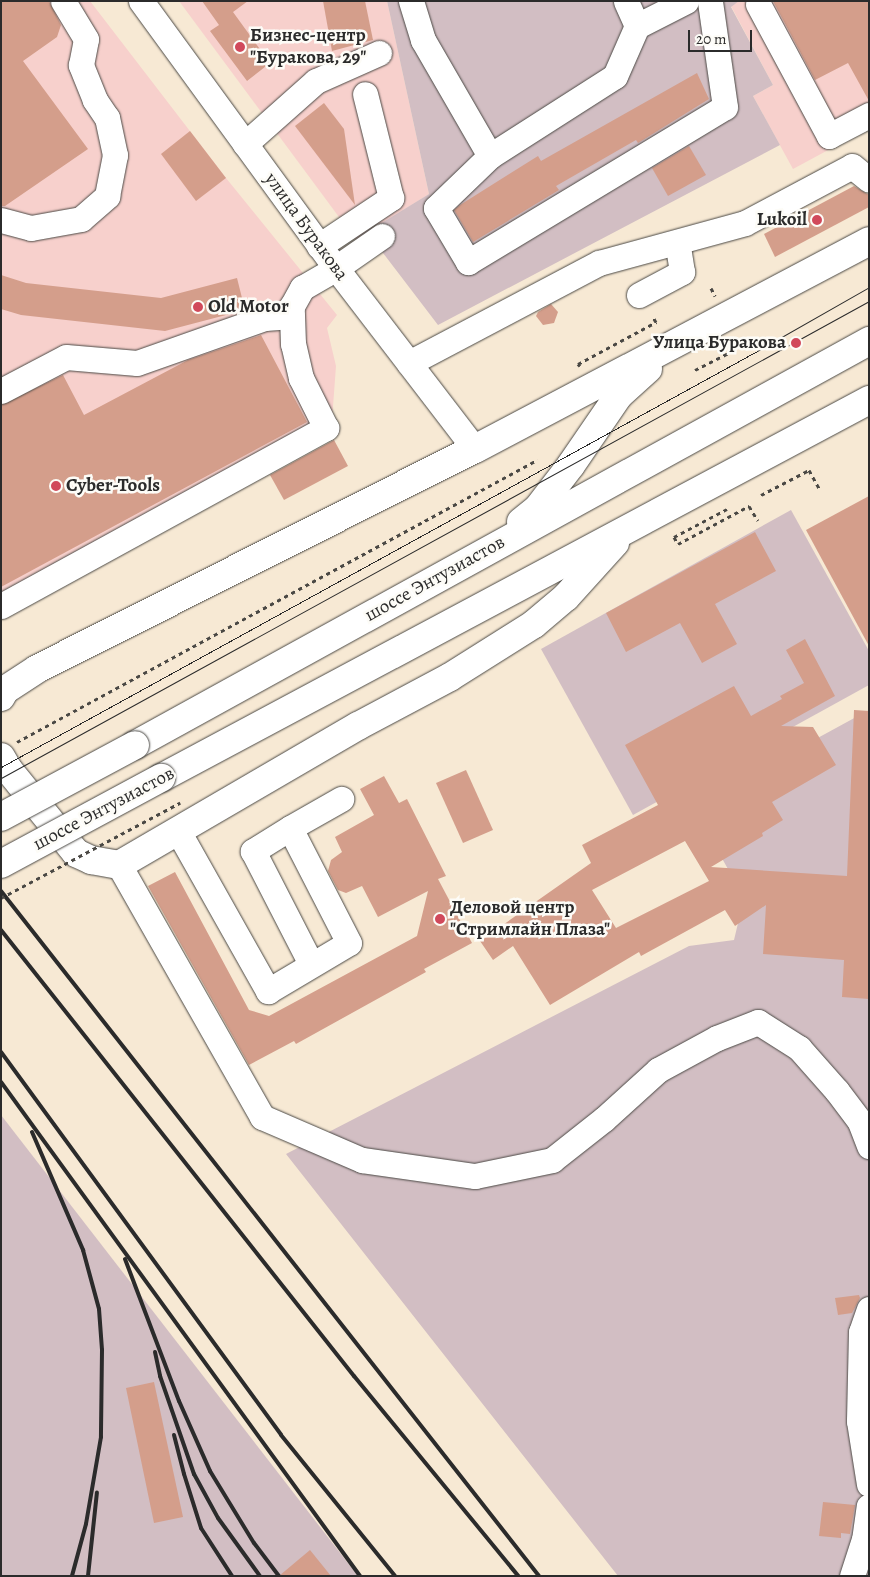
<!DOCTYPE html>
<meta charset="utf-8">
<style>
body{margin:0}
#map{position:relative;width:870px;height:1577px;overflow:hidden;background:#f7e9d4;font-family:Alegreya,serif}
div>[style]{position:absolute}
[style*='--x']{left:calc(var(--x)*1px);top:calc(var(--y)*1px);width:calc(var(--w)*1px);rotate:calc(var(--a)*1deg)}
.built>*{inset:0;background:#f7d0cc}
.industrial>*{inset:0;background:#d2bec3}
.building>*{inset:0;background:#d49e8b}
.path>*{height:3px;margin-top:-1.5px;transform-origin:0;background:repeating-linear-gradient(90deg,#4a4844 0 4px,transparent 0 8px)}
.roads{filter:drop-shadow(0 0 1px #4a4844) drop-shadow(0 0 1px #4a4844)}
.minor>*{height:25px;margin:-12.5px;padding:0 12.5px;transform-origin:12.5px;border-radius:12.5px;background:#fff}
.major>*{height:28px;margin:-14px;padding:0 14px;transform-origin:14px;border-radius:14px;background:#fff}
.tram>*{height:1px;margin:-0.5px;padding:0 0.5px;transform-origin:0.5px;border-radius:0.5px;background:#2b2b2b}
.rail>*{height:4px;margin:-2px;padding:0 2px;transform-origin:2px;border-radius:2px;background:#2b2b2b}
.path-bridge>*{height:3px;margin-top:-1.5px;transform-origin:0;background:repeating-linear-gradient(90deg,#4a4844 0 4px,transparent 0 8px)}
.bridges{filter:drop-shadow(0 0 1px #4a4844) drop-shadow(0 0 1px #4a4844)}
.major-bridge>*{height:28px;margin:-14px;padding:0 14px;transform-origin:14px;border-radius:14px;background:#fff}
.dots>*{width:14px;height:14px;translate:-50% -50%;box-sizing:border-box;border:2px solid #fdfcf7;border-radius:50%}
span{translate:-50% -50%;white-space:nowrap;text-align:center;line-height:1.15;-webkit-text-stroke:5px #fdfcf7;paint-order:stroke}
.poi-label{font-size:19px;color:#2b2b2b;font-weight:700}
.left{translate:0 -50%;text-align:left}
.right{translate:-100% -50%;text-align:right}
.street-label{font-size:19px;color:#2b2b2b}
.frame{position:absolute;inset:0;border:2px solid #2b2b2b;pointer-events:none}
.scale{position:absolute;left:688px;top:30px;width:64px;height:22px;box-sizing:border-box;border:2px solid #2b2b2b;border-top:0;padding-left:6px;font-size:15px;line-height:18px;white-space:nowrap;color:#2b2b2b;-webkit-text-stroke:4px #fdfcf7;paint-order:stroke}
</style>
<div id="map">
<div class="built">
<div style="clip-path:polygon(1px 1px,90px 1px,226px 178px,337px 315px,327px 328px,336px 366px,332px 420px,1px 597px)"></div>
<div style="clip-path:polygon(179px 1px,387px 1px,429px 194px,356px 240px)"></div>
<div style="clip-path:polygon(739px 1px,869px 1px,869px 128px,793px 169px,753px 96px,773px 85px,731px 6px)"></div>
</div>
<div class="industrial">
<div style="clip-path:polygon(387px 1px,739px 1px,731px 7px,773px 85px,753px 96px,780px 145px,438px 325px,367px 232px,429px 194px)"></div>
<div style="clip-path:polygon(791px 510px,869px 651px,869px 685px,633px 815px,541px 649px)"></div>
<div style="clip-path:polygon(869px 710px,869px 1576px,618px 1576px,286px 1154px,689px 946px,734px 940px,744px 898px,693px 806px)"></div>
<div style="clip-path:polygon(1px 1115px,358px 1576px,1px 1576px)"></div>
</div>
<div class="building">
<div style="clip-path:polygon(1px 1px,49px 1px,61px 25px,57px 37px,23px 61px,88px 149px,5px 206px,1px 206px)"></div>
<div style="clip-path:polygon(202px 1px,248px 1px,233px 12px,270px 63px,247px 81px,210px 31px,219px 25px)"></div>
<div style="clip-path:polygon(323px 1px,365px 1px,373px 40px,332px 51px)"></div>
<div style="clip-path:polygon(773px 1px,869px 1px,869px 101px,848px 63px,815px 80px)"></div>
<div style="clip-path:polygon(697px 73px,709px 99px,638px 143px,636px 140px,556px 186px,559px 190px,473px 242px,454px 210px,460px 205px,538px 156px,541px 161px)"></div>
<div style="clip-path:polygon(324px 103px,344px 129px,355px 205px,295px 126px)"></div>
<div style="clip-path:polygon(190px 131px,226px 178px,196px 201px,161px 154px)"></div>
<div style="clip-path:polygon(689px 146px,706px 175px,668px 196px,652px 168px)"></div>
<div style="clip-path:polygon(854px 186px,869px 195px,869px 207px,775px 257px,764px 234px)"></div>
<div style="clip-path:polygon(1px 275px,26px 283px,161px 298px,237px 278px,245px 310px,165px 331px,21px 315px,1px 309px)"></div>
<div style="clip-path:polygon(551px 304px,558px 312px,554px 323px,543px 325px,536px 316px,538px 312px)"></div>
<div style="clip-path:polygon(261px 335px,307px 422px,1px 587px,1px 405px,63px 375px,84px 415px,188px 360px)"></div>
<div style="clip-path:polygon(334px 440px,348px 466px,284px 500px,270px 475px)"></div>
<div style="clip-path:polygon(869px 496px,869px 646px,806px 530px)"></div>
<div style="clip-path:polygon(755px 532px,776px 571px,715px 604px,737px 644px,702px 663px,680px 623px,626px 652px,606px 613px)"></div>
<div style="clip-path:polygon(evenodd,805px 639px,835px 696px,781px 726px,813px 727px,836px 765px,772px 802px,783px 820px,762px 833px,763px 836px,711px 867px,847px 876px,854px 710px,869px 711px,869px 999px,842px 997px,844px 960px,763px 954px,766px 905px,735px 926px,725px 910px,641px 956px,639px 952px,550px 1005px,513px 946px,493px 960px,480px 941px,591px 863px,582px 845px,658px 805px,625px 745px,734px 686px,751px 716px,782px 699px,780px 696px,804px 683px,786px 650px,805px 639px,685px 841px,709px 881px,616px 928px,592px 890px,685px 841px)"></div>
<div style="clip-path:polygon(466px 770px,493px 830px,463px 843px,436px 783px)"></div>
<div style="clip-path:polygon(384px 776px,399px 803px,407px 799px,446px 876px,438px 879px,472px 943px,424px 969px,426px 972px,296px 1044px,294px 1041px,249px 1065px,148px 886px,175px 872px,249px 1010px,269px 1016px,417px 936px,428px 891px,378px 917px,362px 886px,346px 893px,338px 890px,328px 871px,331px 860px,342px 852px,335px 837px,374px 815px,360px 789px)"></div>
<div style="clip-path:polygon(859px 1295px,860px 1298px,852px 1313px,838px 1315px,835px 1298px)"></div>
<div style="clip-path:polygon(154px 1382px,183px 1517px,154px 1523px,126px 1388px)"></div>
<div style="clip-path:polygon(823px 1502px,855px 1505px,850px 1534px,841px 1533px,841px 1538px,819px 1536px)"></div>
<div style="clip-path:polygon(310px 1550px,331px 1576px,279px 1576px)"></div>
</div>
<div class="path">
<div style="--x:711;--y:288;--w:9;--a:63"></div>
<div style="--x:580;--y:366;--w:3;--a:-135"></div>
<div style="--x:578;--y:364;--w:89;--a:-28.3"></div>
<div style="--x:656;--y:322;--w:6;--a:-121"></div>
<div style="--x:695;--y:370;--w:39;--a:-27"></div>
<div style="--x:761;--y:495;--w:54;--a:-27.5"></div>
<div style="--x:809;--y:470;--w:21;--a:61"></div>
<div style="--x:727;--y:509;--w:60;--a:152.2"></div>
<div style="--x:674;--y:537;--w:8;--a:60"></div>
<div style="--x:678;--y:544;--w:81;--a:-28.2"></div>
<div style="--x:749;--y:506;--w:17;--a:59"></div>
<div style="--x:17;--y:742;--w:592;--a:-28.47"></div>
</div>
<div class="roads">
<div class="minor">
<div style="--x:141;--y:1;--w:331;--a:53.9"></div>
<div style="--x:336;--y:268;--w:228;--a:52.5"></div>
<div style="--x:411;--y:1;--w:41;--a:72.9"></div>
<div style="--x:423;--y:40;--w:134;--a:60"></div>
<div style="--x:490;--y:156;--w:148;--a:-32.6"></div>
<div style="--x:615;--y:76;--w:55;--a:-66.3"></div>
<div style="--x:637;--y:26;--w:27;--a:-114"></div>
<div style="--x:758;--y:4;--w:150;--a:61.7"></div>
<div style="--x:829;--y:136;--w:45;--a:-27.7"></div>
<div style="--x:637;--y:26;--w:55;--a:-27"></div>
<div style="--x:245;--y:144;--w:95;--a:-41.6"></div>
<div style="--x:316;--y:81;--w:69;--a:-24"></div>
<div style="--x:490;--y:156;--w:75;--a:136.1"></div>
<div style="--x:436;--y:208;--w:63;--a:59.3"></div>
<div style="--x:468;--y:262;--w:300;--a:-31.1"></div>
<div style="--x:725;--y:107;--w:107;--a:-98.1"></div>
<div style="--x:1;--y:220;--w:31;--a:15"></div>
<div style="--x:31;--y:228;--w:51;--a:-10.2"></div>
<div style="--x:81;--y:219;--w:35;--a:-41"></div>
<div style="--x:107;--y:196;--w:42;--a:-79"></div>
<div style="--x:115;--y:155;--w:38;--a:-102"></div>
<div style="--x:107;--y:118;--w:22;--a:-124"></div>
<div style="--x:95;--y:100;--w:38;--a:-112"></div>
<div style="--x:81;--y:65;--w:26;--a:-79"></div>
<div style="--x:86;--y:39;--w:44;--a:-121.2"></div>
<div style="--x:319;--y:246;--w:87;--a:-33.7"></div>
<div style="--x:391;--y:198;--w:107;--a:-104"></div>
<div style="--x:639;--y:295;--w:49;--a:-28.1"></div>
<div style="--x:682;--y:272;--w:30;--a:-99"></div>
<div style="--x:409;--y:363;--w:215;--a:-27.8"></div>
<div style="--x:599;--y:263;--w:151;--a:-15.3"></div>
<div style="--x:745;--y:223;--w:121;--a:-28"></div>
<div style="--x:852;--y:166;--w:22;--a:39"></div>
<div style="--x:1;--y:391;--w:73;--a:-27.6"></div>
<div style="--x:66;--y:357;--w:71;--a:4.8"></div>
<div style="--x:137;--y:363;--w:136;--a:-19.4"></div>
<div style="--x:265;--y:318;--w:27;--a:-4"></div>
<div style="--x:1;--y:606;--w:371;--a:-28.7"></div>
<div style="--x:326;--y:428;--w:56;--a:-116.6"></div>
<div style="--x:301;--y:378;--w:35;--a:-103"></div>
<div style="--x:293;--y:344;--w:38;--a:-92"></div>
<div style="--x:292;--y:306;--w:21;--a:-61"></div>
<div style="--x:302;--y:288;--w:39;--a:-30"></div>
<div style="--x:336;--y:268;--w:56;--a:-34.8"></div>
<div style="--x:290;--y:828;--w:44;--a:148.1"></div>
<div style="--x:253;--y:851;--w:125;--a:62.8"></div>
<div style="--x:178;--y:831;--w:184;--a:60.6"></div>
<div style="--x:268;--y:991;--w:94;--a:-30.7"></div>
<div style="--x:349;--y:943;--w:129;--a:-117.2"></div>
<div style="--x:290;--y:828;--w:59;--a:-29.6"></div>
<div style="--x:119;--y:865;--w:290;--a:60.4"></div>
<div style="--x:262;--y:1117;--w:109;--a:23.3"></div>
<div style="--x:362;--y:1160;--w:114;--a:8.1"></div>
<div style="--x:475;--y:1176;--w:79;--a:-11.7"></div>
<div style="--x:552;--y:1160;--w:66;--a:-38.3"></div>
<div style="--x:604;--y:1119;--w:73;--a:-42.2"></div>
<div style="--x:658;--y:1070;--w:67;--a:-28.5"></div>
<div style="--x:717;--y:1038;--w:44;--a:-21.3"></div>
<div style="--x:758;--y:1022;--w:49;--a:32.4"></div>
<div style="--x:799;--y:1048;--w:57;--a:48.5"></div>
<div style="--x:837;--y:1091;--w:39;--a:53"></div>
<div style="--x:860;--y:1122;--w:26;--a:69"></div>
<div style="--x:869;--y:1309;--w:24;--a:109"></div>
<div style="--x:861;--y:1332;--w:89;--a:91.3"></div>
<div style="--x:859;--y:1421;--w:64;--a:81"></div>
<div style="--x:852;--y:1576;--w:38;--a:-72"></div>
<div style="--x:864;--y:1540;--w:34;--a:-82"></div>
</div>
<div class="major">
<div style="--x:521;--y:522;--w:22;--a:-39"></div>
<div style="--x:538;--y:508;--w:54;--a:-52.5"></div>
<div style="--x:571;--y:465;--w:85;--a:-55.6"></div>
<div style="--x:619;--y:395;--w:39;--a:-42"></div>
<div style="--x:1;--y:697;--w:8;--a:-60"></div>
<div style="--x:5;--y:690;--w:38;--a:-33"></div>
<div style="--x:37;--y:669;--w:490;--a:-26.7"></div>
<div style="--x:475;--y:449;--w:446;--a:-27.8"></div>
<div style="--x:135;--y:745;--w:838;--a:-28.83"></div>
<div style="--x:1;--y:757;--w:14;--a:60"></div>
<div style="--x:8;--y:769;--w:108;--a:51"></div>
<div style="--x:76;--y:853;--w:17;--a:25"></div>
<div style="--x:91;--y:860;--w:28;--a:10"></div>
<div style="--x:119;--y:865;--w:276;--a:-30.2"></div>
<div style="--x:358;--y:726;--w:104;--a:-28"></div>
<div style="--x:450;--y:677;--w:99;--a:-32.2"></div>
<div style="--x:534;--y:624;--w:42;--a:-40.2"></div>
<div style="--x:566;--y:597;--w:73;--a:-47.8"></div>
<div style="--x:161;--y:778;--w:803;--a:-28.1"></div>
</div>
</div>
<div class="tram">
<div style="--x:1;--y:767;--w:863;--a:-28.82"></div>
<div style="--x:757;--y:351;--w:129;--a:-29.7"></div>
<div style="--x:1;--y:778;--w:990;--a:-28.79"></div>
</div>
<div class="rail">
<div style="--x:1;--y:891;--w:871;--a:51.85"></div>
<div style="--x:1;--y:930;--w:569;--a:51.64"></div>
<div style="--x:354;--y:1376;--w:259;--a:50.6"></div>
<div style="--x:1;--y:1052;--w:474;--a:53.8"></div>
<div style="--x:281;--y:1435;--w:181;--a:51"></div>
<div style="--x:1;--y:1082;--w:611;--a:53.99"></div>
<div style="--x:32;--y:1132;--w:129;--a:66.6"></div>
<div style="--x:83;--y:1250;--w:61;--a:74.8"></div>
<div style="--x:99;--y:1309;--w:41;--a:85.8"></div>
<div style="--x:102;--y:1350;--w:87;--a:90.7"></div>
<div style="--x:101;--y:1437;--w:88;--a:99.8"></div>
<div style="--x:86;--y:1524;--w:54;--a:105.1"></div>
<div style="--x:125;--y:1259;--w:152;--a:69.2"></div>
<div style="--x:179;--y:1401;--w:77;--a:66.1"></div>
<div style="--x:210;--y:1471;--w:84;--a:58.6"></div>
<div style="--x:254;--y:1543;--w:41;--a:52.9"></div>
<div style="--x:155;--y:1352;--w:25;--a:78"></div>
<div style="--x:160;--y:1376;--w:104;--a:70.9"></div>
<div style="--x:194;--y:1474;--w:50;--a:61.4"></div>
<div style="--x:218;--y:1518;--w:72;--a:54.1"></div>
<div style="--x:174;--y:1435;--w:40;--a:75.6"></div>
<div style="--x:184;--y:1474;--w:57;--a:72.5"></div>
<div style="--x:201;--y:1528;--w:57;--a:57.1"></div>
<div style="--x:88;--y:1576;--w:84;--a:-83.9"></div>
</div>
<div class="path-bridge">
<div style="--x:1;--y:898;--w:203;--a:-28"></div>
</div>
<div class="bridges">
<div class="major-bridge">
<div style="--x:1;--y:817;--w:152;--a:-28.2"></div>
<div style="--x:1;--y:864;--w:182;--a:-28.3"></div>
</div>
</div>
<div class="dots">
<div style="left:240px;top:47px;background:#d1495b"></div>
<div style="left:817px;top:220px;background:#d1495b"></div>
<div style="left:198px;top:307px;background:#d1495b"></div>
<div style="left:796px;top:343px;background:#d1495b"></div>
<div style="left:56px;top:486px;background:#d1495b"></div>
<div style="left:440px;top:919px;background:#d1495b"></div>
</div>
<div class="poi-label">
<span class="left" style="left:250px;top:47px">Бизнес-центр<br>"Буракова, 29"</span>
<span class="right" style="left:807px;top:220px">Lukoil</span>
<span class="left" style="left:208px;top:307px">Old Motor</span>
<span class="right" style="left:786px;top:343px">Улица Буракова</span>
<span class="left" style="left:66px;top:486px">Cyber-Tools</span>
<span class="left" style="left:450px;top:919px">Деловой центр<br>"Стримлайн Плаза"</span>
</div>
<div class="street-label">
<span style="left:306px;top:227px;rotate:54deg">улица Буракова</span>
<span style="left:435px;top:579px;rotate:-29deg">шоссе Энтузиастов</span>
<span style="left:104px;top:809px;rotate:-28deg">шоссе Энтузиастов</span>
</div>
<div class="frame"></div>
<div class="scale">20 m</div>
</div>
